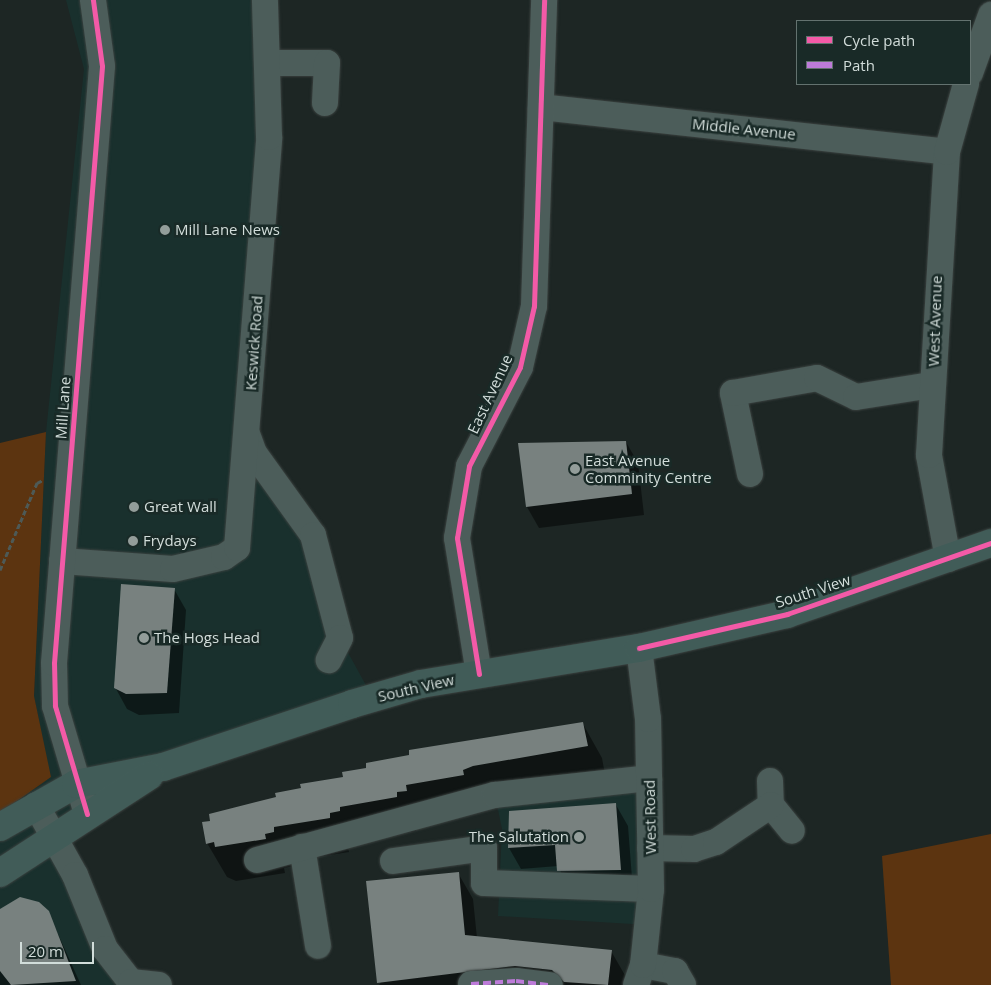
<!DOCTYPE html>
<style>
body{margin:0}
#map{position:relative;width:991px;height:985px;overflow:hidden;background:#1d2624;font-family:"Open Sans",sans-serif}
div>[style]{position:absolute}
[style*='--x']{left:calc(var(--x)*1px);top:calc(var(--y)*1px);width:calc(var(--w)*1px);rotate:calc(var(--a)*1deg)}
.built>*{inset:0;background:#19302d}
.green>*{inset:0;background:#5c3410}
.shadow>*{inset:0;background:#0007}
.building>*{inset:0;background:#78817f}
.path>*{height:3px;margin-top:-1.5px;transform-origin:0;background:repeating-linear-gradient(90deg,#4d5a57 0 5px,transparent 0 7.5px)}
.roads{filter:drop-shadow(0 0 1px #3b4240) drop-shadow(0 0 1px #3b4240)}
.minor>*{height:26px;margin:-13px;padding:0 13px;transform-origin:13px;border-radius:13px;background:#4c5d5a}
.major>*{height:28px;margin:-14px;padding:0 14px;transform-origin:14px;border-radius:14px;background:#415c58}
.quiet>*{height:4px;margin-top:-2px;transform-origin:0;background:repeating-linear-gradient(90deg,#bd7bd9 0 8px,transparent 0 12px)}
.cycleway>*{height:5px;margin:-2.5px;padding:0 2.5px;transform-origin:2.5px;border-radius:2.5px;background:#f35aa7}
.dots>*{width:14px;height:14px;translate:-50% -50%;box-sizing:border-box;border:2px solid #192a27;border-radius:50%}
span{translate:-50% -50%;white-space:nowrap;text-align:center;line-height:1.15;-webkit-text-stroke:5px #192a27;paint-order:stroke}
.street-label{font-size:15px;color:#d2ddda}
.poi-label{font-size:15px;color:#d2ddda}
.left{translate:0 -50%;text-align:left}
.right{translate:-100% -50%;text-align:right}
.legend{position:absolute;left:796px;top:20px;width:175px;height:65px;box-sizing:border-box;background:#192a27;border:1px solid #63726f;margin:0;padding:6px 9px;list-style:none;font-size:15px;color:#d2ddda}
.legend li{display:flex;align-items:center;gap:10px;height:25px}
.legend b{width:25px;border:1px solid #63726f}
.scale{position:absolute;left:20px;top:942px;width:74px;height:22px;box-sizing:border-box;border:2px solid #d2ddda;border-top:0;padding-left:6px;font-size:15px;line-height:18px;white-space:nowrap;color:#d2ddda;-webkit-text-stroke:4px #192a27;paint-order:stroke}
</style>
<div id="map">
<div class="built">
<div style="clip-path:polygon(66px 0,265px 0,248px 434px,284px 490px,340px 638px,373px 698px,163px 767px,51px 836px,133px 985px,0 985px,0 814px,50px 777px,34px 697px,46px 432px,84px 69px)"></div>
<div style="clip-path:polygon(649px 778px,649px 925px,498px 916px,502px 829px,495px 795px)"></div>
</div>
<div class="green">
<div style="clip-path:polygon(46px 432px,34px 696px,51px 777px,0 813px,0 443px)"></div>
<div style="clip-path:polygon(991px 834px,991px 985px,891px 985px,882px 856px)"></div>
</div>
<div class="shadow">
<div style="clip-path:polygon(626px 442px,638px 463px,644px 515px,539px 528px,527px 507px)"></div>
<div style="clip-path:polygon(174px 589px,186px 610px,179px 713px,139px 715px,127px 709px,115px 687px)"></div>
<div style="clip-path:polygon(583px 724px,602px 758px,606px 780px,415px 826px,416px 831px,358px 841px,348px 847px,349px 852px,293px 861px,293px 866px,284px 868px,285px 873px,236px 881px,227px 877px,207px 843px,211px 822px,345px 778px,344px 773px)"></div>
<div style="clip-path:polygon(616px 805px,628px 826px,633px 891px,570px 891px,558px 866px,521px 869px,509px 848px,510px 813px)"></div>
<div style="clip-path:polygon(458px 873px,473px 899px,477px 938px,611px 951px,626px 977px,625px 985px,379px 985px)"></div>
<div style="clip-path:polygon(48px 912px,81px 985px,0 985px,0 914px)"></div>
</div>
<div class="building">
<div style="clip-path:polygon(626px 441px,632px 494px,526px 507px,518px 443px)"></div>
<div style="clip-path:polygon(121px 584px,175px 588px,167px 693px,126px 694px,114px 688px)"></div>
<div style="clip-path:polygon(583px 722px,588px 746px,473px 766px,463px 770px,464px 775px,406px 785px,407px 791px,397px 792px,397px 797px,340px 807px,340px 811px,330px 813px,330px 818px,274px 827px,274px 832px,265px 834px,266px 839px,215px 847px,214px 842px,206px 844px,202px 822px,210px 821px,209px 814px,276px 797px,275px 793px,301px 788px,300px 784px,343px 777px,342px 772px,366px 768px,366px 763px,409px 755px,409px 750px)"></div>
<div style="clip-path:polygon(616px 803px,621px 870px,557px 871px,555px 845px,508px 848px,509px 811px)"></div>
<div style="clip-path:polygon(459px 872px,465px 935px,612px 950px,608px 985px,564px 982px,552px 970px,515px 966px,377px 983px,366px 881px)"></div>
<div style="clip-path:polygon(20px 897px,39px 902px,49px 911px,76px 981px,11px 985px,0 971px,0 909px)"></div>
</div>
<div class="path">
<div style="--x:0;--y:570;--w:95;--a:-67"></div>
<div style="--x:37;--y:483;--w:7;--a:-27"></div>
</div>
<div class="roads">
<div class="minor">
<div style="--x:268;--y:63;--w:59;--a:0"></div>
<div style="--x:327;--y:63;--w:40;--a:92.9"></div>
<div style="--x:970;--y:73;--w:62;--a:-70.1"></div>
<div style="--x:541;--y:107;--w:408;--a:6.3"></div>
<div style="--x:247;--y:434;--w:20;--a:70"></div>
<div style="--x:254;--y:453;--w:101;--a:54.3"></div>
<div style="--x:313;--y:535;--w:106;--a:75.3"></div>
<div style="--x:340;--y:638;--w:25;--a:117"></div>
<div style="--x:750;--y:474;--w:83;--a:-101.9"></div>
<div style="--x:733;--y:393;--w:85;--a:-10.1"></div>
<div style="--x:817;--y:378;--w:43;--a:26"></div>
<div style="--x:856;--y:397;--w:77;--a:-9"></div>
<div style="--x:948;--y:559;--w:106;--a:-100.4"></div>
<div style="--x:929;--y:455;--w:304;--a:-86.6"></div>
<div style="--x:947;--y:152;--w:71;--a:-74.4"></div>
<div style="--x:62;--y:561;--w:111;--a:4.1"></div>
<div style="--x:173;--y:569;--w:52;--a:-13.2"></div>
<div style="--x:224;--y:557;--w:16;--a:-35"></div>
<div style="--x:237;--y:548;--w:412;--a:-85.5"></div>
<div style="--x:269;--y:137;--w:137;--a:-91.7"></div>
<div style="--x:479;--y:674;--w:138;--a:-99.2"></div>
<div style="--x:457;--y:538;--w:73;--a:-80.5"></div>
<div style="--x:469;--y:466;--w:111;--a:-62.7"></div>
<div style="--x:520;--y:367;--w:63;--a:-77.1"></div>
<div style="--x:534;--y:306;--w:306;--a:-88.1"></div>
<div style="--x:770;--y:781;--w:24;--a:88"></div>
<div style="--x:771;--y:805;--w:33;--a:51"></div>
<div style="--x:36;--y:805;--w:80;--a:60.9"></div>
<div style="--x:75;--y:875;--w:80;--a:67.9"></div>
<div style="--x:105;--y:949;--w:46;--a:52.1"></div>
<div style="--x:87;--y:814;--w:113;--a:-106.5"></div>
<div style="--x:55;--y:706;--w:43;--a:-91.3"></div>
<div style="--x:54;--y:663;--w:599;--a:-85.4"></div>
<div style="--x:102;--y:66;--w:67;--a:-97.8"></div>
<div style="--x:302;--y:847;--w:100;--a:80.8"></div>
<div style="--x:650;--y:848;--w:44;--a:1.3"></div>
<div style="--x:694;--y:849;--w:23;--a:-18"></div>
<div style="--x:716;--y:842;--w:66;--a:-33.9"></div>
<div style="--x:257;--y:860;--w:247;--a:-15.3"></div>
<div style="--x:495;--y:795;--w:155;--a:-6.3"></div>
<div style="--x:393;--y:861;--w:92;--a:-8.1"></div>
<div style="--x:484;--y:848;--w:35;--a:90"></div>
<div style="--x:484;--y:883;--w:167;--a:2.1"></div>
<div style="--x:643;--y:965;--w:33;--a:11"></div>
<div style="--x:675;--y:971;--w:16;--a:60"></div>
<div style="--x:131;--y:982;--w:28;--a:6"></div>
<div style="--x:471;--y:984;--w:45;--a:-3.8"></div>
<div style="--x:516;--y:981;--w:34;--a:7"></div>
<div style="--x:636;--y:985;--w:21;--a:-71"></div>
<div style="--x:643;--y:965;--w:76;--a:-84"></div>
<div style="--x:651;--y:889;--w:170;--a:-91"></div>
<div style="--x:648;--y:719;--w:72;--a:-97.2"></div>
</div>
<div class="major">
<div style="--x:0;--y:827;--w:87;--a:-29.5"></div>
<div style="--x:76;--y:784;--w:89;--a:-11.1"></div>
<div style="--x:163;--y:767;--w:199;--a:-18.4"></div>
<div style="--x:352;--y:704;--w:72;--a:-16.2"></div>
<div style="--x:421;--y:684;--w:221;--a:-9.4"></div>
<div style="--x:639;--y:648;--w:152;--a:-12.9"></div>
<div style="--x:787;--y:614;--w:216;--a:-19.2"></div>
<div style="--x:0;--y:873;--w:178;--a:-33.1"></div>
</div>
</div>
<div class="quiet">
<div style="--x:471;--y:984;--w:45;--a:-3.8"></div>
<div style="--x:516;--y:981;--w:34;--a:7"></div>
</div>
<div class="cycleway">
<div style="--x:639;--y:648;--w:152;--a:-12.9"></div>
<div style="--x:787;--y:614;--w:216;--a:-19.2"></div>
<div style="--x:479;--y:674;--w:138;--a:-99.2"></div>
<div style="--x:457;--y:538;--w:73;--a:-80.5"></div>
<div style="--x:469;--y:466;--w:111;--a:-62.7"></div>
<div style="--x:520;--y:367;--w:63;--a:-77.1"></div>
<div style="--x:534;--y:306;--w:306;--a:-88.1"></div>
<div style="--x:87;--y:814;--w:113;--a:-106.5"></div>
<div style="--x:55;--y:706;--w:43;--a:-91.3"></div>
<div style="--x:54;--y:663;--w:599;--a:-85.4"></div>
<div style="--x:102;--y:66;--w:67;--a:-97.8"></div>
</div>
<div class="dots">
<div style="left:165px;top:230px;background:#939d9a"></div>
<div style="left:575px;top:469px;background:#939d9a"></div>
<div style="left:134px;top:507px;background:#939d9a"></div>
<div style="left:133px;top:541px;background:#939d9a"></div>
<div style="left:144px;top:638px;background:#939d9a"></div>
<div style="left:579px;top:837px;background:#939d9a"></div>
</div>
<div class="street-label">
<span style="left:744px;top:129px;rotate:6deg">Middle Avenue</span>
<span style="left:935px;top:321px;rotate:-88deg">West Avenue</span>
<span style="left:254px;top:343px;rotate:-86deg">Keswick Road</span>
<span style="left:490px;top:394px;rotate:-65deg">East Avenue</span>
<span style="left:63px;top:408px;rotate:-86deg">Mill Lane</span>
<span style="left:813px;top:591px;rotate:-18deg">South View</span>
<span style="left:416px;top:688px;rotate:-13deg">South View</span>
<span style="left:650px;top:817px;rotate:-91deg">West Road</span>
</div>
<div class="poi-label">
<span class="left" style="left:175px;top:230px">Mill Lane News</span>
<span class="left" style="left:585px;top:469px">East Avenue<br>Comminity Centre</span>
<span class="left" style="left:144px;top:507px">Great Wall</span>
<span class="left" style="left:143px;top:541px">Frydays</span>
<span class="left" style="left:154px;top:638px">The Hogs Head</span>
<span class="right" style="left:569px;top:837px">The Salutation</span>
</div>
<ul class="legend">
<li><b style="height:6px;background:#f35aa7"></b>Cycle path</li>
<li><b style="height:6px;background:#bd7bd9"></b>Path</li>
</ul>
<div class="scale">20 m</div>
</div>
